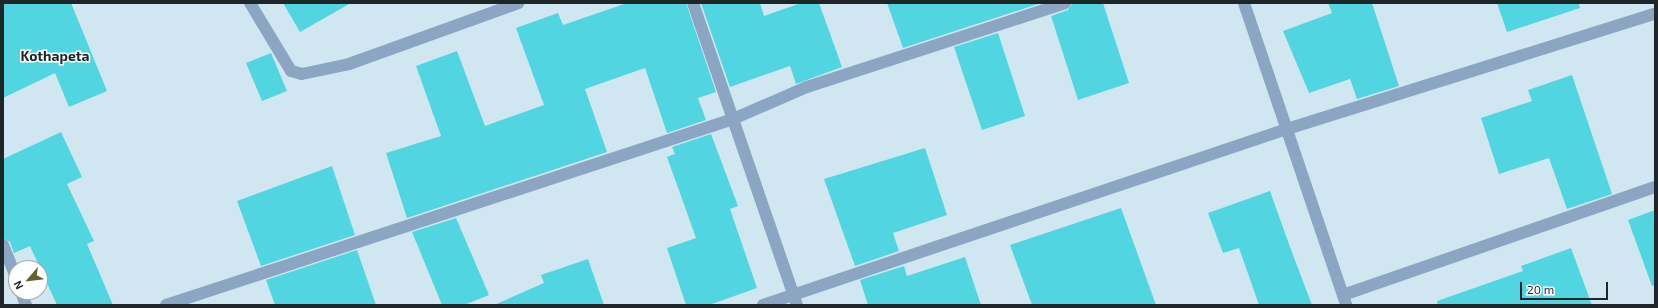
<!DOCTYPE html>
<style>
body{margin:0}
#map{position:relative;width:1658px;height:308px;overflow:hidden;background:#d0e7f1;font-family:"Exo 2",sans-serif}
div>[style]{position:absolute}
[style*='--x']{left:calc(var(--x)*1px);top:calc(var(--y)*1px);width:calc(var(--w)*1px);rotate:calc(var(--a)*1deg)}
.building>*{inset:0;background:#51d6e1}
.minor>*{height:12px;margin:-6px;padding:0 6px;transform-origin:6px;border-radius:6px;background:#8ba5c2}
span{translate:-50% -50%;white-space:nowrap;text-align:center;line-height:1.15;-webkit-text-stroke:3px #fff;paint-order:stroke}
.neighbourhood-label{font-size:14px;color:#1e262a;font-weight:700}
.frame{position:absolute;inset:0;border:4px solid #1e262a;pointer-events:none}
.north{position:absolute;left:8px;top:260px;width:40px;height:40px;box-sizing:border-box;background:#fff;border:1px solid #a5a8aa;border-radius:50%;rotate:242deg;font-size:11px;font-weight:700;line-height:16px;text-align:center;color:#1e262a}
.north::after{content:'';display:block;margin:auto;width:14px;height:18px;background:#64602c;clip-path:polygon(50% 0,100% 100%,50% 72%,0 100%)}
.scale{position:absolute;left:1520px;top:282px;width:88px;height:18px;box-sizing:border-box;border:2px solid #1e262a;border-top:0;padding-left:5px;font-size:12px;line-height:14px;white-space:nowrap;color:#1e262a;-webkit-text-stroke:3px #fff;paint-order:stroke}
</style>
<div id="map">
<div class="building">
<div style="clip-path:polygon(3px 3px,71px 3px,107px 91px,69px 107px,55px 73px,3px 98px)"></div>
<div style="clip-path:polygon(283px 3px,351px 3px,300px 32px)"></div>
<div style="clip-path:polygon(627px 3px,686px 3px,716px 92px,698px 98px,706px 120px,667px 133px,645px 68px,585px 89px,607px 152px,407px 218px,386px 153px,441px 136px,416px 66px,457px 51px,485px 126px,544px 105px,516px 28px,558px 13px,563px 25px)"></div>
<div style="clip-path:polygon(701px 3px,760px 3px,764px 16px,801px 3px,819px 3px,842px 67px,796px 84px,790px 66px,730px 87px)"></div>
<div style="clip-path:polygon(887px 3px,1041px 3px,903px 48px)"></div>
<div style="clip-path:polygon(1072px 3px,1103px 3px,1129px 83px,1078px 100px,1051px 16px,1068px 10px)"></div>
<div style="clip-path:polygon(1328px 3px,1372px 3px,1399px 86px,1357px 99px,1350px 79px,1309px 93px,1283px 31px,1332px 13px)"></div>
<div style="clip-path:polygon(1497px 3px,1579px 3px,1580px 8px,1507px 32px)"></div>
<div style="clip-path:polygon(998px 33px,1025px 116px,982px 130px,954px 47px)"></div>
<div style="clip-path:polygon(271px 53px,287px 91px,262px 101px,246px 63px)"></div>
<div style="clip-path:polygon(1572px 75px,1612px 194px,1567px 209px,1549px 158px,1499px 174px,1481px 118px,1532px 101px,1528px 90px)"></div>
<div style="clip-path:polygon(61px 132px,82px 177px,67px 184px,94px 241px,87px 244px,113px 305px,57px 305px,30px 246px,14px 253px,10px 242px,3px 238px,3px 159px)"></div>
<div style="clip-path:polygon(711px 134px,738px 206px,730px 209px,757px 288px,709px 305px,686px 305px,667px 248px,696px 238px,667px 157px,675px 154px,672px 147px)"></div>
<div style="clip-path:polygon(925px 148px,947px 215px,893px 233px,899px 251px,855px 266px,824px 179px)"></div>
<div style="clip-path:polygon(332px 166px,355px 235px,261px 266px,237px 201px)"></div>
<div style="clip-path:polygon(1270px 191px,1290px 247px,1312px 305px,1259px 305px,1239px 248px,1223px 253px,1208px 213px)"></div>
<div style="clip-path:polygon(1121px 208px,1156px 305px,1032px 305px,1010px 245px)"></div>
<div style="clip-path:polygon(1655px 210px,1655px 285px,1652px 286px,1628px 220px)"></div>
<div style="clip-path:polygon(456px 218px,489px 295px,464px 305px,442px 305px,412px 232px)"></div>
<div style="clip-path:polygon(1571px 248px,1592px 305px,1438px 305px,1437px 301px,1523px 271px,1521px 266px)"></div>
<div style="clip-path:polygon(357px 250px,376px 305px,275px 305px,266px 280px)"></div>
<div style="clip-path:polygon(965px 257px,981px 305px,868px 305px,860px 280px,904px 266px,907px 276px)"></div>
<div style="clip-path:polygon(588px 259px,604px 305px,494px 305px,544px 283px,541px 275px)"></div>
</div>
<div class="minor">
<div style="--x:250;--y:3;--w:79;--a:58.9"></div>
<div style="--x:291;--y:71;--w:11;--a:15"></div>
<div style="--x:302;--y:74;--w:48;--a:-12"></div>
<div style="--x:349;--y:64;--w:180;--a:-19.8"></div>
<div style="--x:693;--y:3;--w:319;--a:71"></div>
<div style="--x:1244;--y:3;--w:319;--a:71.3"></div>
<div style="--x:3;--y:245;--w:35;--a:68"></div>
<div style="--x:21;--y:292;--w:14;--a:69"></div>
<div style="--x:1343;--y:295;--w:330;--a:-19.1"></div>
<div style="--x:166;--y:305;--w:597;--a:-18.16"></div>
<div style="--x:733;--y:119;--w:81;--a:-23.4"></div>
<div style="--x:807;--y:87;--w:271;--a:-18"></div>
<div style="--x:763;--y:305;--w:553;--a:-18.57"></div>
<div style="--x:1287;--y:129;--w:386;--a:-17.4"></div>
</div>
<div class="neighbourhood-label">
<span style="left:55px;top:56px">Kothapeta</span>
</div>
<div class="frame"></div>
<div class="north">N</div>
<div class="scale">20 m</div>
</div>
